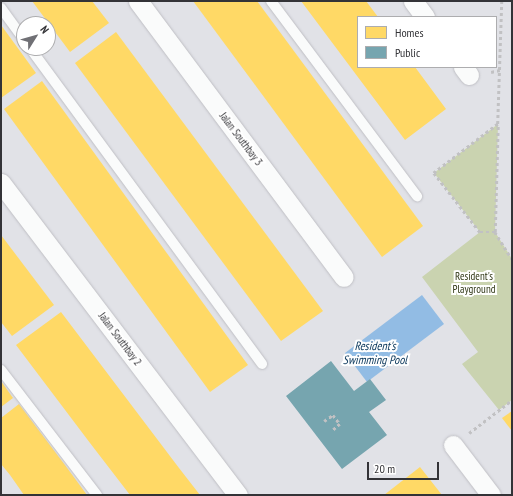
<!DOCTYPE html>
<style>
body{margin:0}
#map{position:relative;width:513px;height:496px;overflow:hidden;background:#e1e2e7;font-family:"PT Sans Narrow",sans-serif}
div>[style]{position:absolute}
[style*='--x']{left:calc(var(--x)*1px);top:calc(var(--y)*1px);width:calc(var(--w)*1px);rotate:calc(var(--a)*1deg)}
.green>*{inset:0;background:#cad3b0}
.water>*{inset:0;background:#92bce4}
.homes>*{inset:0;background:#ffd966}
.public>*{inset:0;background:#76a5af}
.path>*{height:2.5px;margin-top:-1.25px;transform-origin:0;background:repeating-linear-gradient(90deg,#c1c1c3 0 3px,transparent 0 6px)}
.roads{filter:drop-shadow(0 0 1px #bfbfc4) drop-shadow(0 0 1px #bfbfc4)}
.lane>*{height:10px;margin:-5px;padding:0 5px;transform-origin:5px;border-radius:5px;background:#fafbfb}
.street>*{height:19px;margin:-9.5px;padding:0 9.5px;transform-origin:9.5px;border-radius:9.5px;background:#fafbfb}
span{translate:-50% -50%;white-space:nowrap;text-align:center;line-height:1.15;-webkit-text-stroke:4px #fff;paint-order:stroke}
.street-label{font-size:11px;color:#333337}
.park-label{font-size:11px;color:#2f3615}
.water-label{font-size:12px;color:#0a375b;font-style:italic}
.frame{position:absolute;inset:0;border:2px solid #333337;pointer-events:none}
.legend{position:absolute;left:357px;top:16px;width:140px;height:52px;box-sizing:border-box;background:#fff;border:1px solid #adadaf;margin:0;padding:5px 7px;list-style:none;font-size:12px;color:#333337}
.legend li{display:flex;align-items:center;gap:8px;height:20px}
.legend b{width:20px;border:1px solid #adadaf}
.north{position:absolute;left:16px;top:16px;width:40px;height:40px;box-sizing:border-box;background:#fff;border:1px solid #adadaf;border-radius:50%;rotate:53deg;font-size:11px;font-weight:700;line-height:16px;text-align:center;color:#333337}
.north::after{content:'';display:block;margin:auto;width:14px;height:18px;background:#707075;clip-path:polygon(50% 0,100% 100%,50% 72%,0 100%)}
.scale{position:absolute;left:367px;top:462px;width:72px;height:18px;box-sizing:border-box;border:2px solid #333337;border-top:0;padding-left:5px;font-size:12px;line-height:14px;white-space:nowrap;color:#333337;-webkit-text-stroke:3px #fff;paint-order:stroke}
</style>
<div id="map">
<div class="green">
<div style="clip-path:polygon(498px 124px,495px 232px,512px 259px,512px 400px,499px 410px,462px 364px,478px 352px,422px 277px,480px 232px,434px 173px)"></div>
</div>
<div class="water">
<div style="clip-path:polygon(422px 295px,444px 324px,367px 382px,345px 353px)"></div>
</div>
<div class="homes">
<div style="clip-path:polygon(32px 1px,92px 1px,109px 23px,70px 52px)"></div>
<div style="clip-path:polygon(193px 1px,257px 1px,423px 226px,382px 257px)"></div>
<div style="clip-path:polygon(301px 1px,366px 1px,378px 17px,358px 17px,358px 67px,415px 67px,446px 109px,405px 140px)"></div>
<div style="clip-path:polygon(1px 25px,36px 73px,1px 98px)"></div>
<div style="clip-path:polygon(116px 32px,323px 311px,281px 341px,75px 63px)"></div>
<div style="clip-path:polygon(42px 81px,248px 365px,210px 392px,4px 109px)"></div>
<div style="clip-path:polygon(1px 235px,54px 305px,12px 336px,1px 322px)"></div>
<div style="clip-path:polygon(61px 312px,179px 468px,200px 495px,130px 495px,90px 443px,16px 345px)"></div>
<div style="clip-path:polygon(1px 381px,13px 398px,1px 407px)"></div>
<div style="clip-path:polygon(19px 404px,65px 465px,87px 495px,24px 495px,10px 475px,1px 464px,1px 418px)"></div>
<div style="clip-path:polygon(512px 411px,512px 431px,502px 418px)"></div>
<div style="clip-path:polygon(420px 467px,442px 495px,384px 495px)"></div>
</div>
<div class="public">
<div style="clip-path:polygon(331px 361px,354px 391px,370px 379px,386px 400px,369px 412px,387px 435px,342px 469px,286px 396px)"></div>
</div>
<div class="path">
<div style="--x:502;--y:1;--w:123;--a:91.9"></div>
<div style="--x:498;--y:124;--w:81;--a:142.6"></div>
<div style="--x:434;--y:173;--w:75;--a:52.1"></div>
<div style="--x:480;--y:232;--w:15;--a:0"></div>
<div style="--x:495;--y:232;--w:32;--a:58"></div>
<div style="--x:491;--y:72;--w:9;--a:-13"></div>
<div style="--x:495;--y:232;--w:108;--a:-88.4"></div>
<div style="--x:324;--y:421;--w:11;--a:-34"></div>
<div style="--x:333;--y:415;--w:11;--a:52"></div>
<div style="--x:340;--y:424;--w:11;--a:139"></div>
<div style="--x:469;--y:433;--w:54;--a:-37.5"></div>
</div>
<div class="roads">
<div class="lane">
<div style="--x:271;--y:1;--w:244;--a:53.2"></div>
<div style="--x:1;--y:8;--w:39;--a:54"></div>
<div style="--x:30;--y:48;--w:392;--a:53.7"></div>
<div style="--x:1;--y:370;--w:158;--a:52.5"></div>
</div>
<div class="street">
<div style="--x:138;--y:1;--w:344;--a:53.3"></div>
<div style="--x:413;--y:1;--w:20;--a:53"></div>
<div style="--x:463;--y:67;--w:10;--a:53"></div>
<div style="--x:1;--y:183;--w:392;--a:52.8"></div>
<div style="--x:453;--y:445;--w:63;--a:52.8"></div>
</div>
</div>
<div class="street-label">
<span style="left:241px;top:139px;rotate:53deg">Jalan Southbay 3</span>
<span style="left:120px;top:339px;rotate:53deg">Jalan Southbay 2</span>
</div>
<div class="park-label">
<span style="left:474px;top:283px">Resident's<br>Playground</span>
</div>
<div class="water-label">
<span style="left:375px;top:353px">Resident's<br>Swimming Pool</span>
</div>
<div class="frame"></div>
<ul class="legend">
<li><b style="height:11px;background:#ffd966"></b>Homes</li>
<li><b style="height:11px;background:#76a5af"></b>Public</li>
</ul>
<div class="north">N</div>
<div class="scale">20 m</div>
</div>
